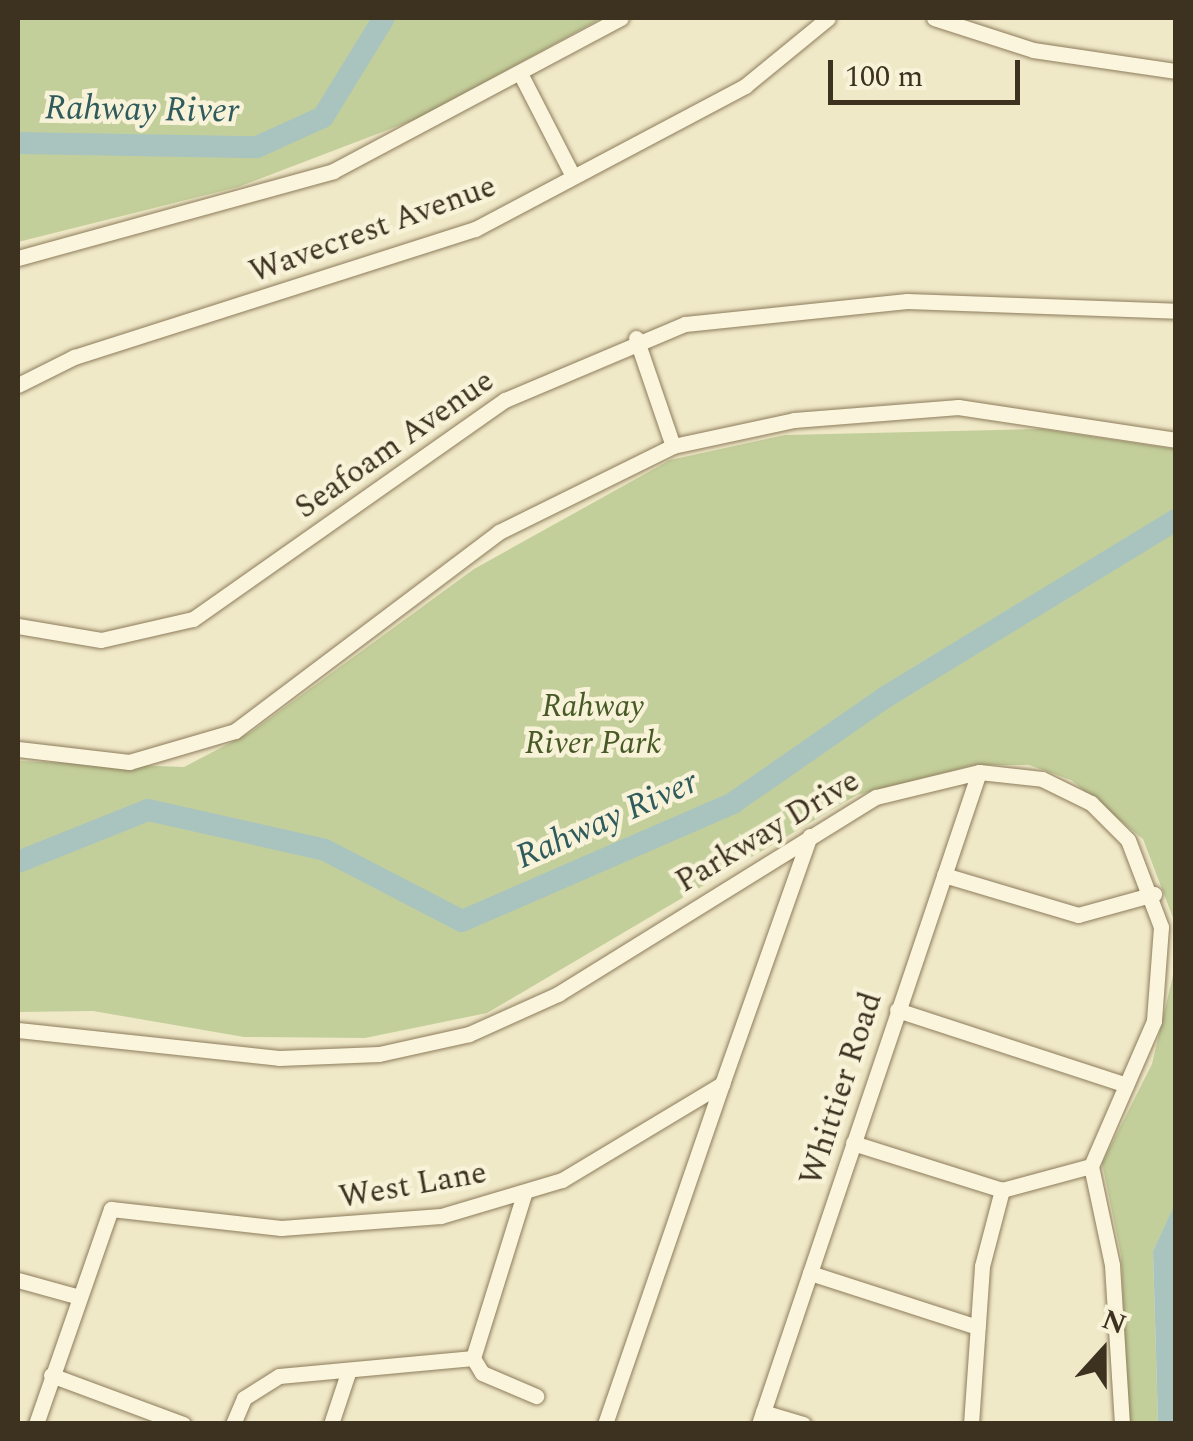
<!DOCTYPE html>
<style>
body{margin:0}
#map{position:relative;width:1193px;height:1441px;overflow:hidden;background:#f0e9c8;font-family:Spectral,serif}
div>[style]{position:absolute}
[style*='--x']{left:calc(var(--x)*1px);top:calc(var(--y)*1px);width:calc(var(--w)*1px);rotate:calc(var(--a)*1deg)}
.green>*{inset:0;background:#c3cf9b}
.water>*{inset:0;background:#a9c4bf}
.river>*{height:22px;margin:-11px;padding:0 11px;transform-origin:11px;border-radius:11px;background:#a9c4bf}
.roads{filter:drop-shadow(0 0 2px #8d7c5c) drop-shadow(0 0 2px #8d7c5c)}
.minor>*{height:15px;margin:-7.5px;padding:0 7.5px;transform-origin:7.5px;border-radius:7.5px;background:#faf5dc}
span{translate:-50% -50%;white-space:nowrap;text-align:center;line-height:1.15;-webkit-text-stroke:9px #f7f2d8;paint-order:stroke}
.street-label{font-size:32px;color:#3d3120}
.park-label{font-size:32px;color:#475a26;font-style:italic}
.water-label{font-size:35px;color:#2f5b5d;font-style:italic}
.frame{position:absolute;inset:0;border:20px solid #3d3120;pointer-events:none}
.north{position:absolute;left:1053px;top:1301px;width:100px;height:100px;-webkit-text-stroke:8px #f7f2d8;paint-order:stroke;rotate:21deg;font-size:28px;font-weight:700;line-height:40px;text-align:center;color:#3d3120}
.north::after{content:'';display:block;margin:auto;width:35px;height:45px;background:#3d3120;clip-path:polygon(50% 0,100% 100%,50% 72%,0 100%)}
.scale{position:absolute;left:828px;top:60px;width:192px;height:45px;box-sizing:border-box;border:5px solid #3d3120;border-top:0;padding-left:12px;font-size:30px;line-height:35px;white-space:nowrap;color:#3d3120;-webkit-text-stroke:8px #f7f2d8;paint-order:stroke}
</style>
<div id="map">
<div class="green">
<div style="clip-path:polygon(18px 18px,602px 18px,419px 118px,238px 187px,18px 242px)"></div>
<div style="clip-path:polygon(1042px 429px,1175px 449px,1176px 1204px,1153px 1251px,1158px 1423px,1129px 1423px,1121px 1255px,1102px 1163px,1152px 1064px,1174px 971px,1175px 923px,1143px 839px,1071px 780px,1029px 765px,974px 765px,857px 795px,487px 1013px,365px 1038px,244px 1037px,93px 1011px,18px 1012px,18px 761px,184px 767px,251px 732px,474px 569px,670px 460px,785px 435px)"></div>
</div>
<div class="water">
<div style="clip-path:polygon(1175px 1204px,1175px 1423px,1158px 1423px,1153px 1251px)"></div>
</div>
<div class="river">
<div style="--x:18;--y:143;--w:239;--a:1"></div>
<div style="--x:257;--y:147;--w:72;--a:-24.4"></div>
<div style="--x:323;--y:117;--w:116;--a:-58.4"></div>
<div style="--x:18;--y:862;--w:140;--a:-21.8"></div>
<div style="--x:148;--y:810;--w:181;--a:12.7"></div>
<div style="--x:325;--y:850;--w:154;--a:27.4"></div>
<div style="--x:462;--y:921;--w:296;--a:-23.5"></div>
<div style="--x:733;--y:803;--w:184;--a:-34.8"></div>
<div style="--x:884;--y:698;--w:342;--a:-31.4"></div>
</div>
<div class="roads">
<div class="minor">
<div style="--x:934;--y:18;--w:104;--a:17.9"></div>
<div style="--x:1033;--y:50;--w:145;--a:8.4"></div>
<div style="--x:521;--y:75;--w:114;--a:62.8"></div>
<div style="--x:18;--y:258;--w:327;--a:-15.4"></div>
<div style="--x:333;--y:171;--w:326;--a:-28"></div>
<div style="--x:636;--y:338;--w:114;--a:71.1"></div>
<div style="--x:18;--y:385;--w:63;--a:-26.6"></div>
<div style="--x:74;--y:357;--w:421;--a:-17.7"></div>
<div style="--x:475;--y:229;--w:306;--a:-27.9"></div>
<div style="--x:745;--y:86;--w:107;--a:-39.3"></div>
<div style="--x:18;--y:626;--w:84;--a:9.6"></div>
<div style="--x:101;--y:640;--w:94;--a:-12.9"></div>
<div style="--x:193;--y:619;--w:381;--a:-35.1"></div>
<div style="--x:505;--y:400;--w:195;--a:-22.9"></div>
<div style="--x:685;--y:324;--w:223;--a:-5.9"></div>
<div style="--x:907;--y:301;--w:269;--a:2.1"></div>
<div style="--x:18;--y:749;--w:112;--a:6.7"></div>
<div style="--x:129;--y:762;--w:110;--a:-16.3"></div>
<div style="--x:235;--y:731;--w:331;--a:-37"></div>
<div style="--x:499;--y:532;--w:194;--a:-26.3"></div>
<div style="--x:673;--y:446;--w:124;--a:-12.1"></div>
<div style="--x:794;--y:420;--w:165;--a:-4.5"></div>
<div style="--x:958;--y:407;--w:220;--a:8.6"></div>
<div style="--x:944;--y:875;--w:140;--a:16.6"></div>
<div style="--x:1078;--y:915;--w:79;--a:-15.4"></div>
<div style="--x:897;--y:1010;--w:241;--a:18.1"></div>
<div style="--x:18;--y:1030;--w:262;--a:6.1"></div>
<div style="--x:279;--y:1058;--w:100;--a:-2.3"></div>
<div style="--x:379;--y:1054;--w:92;--a:-12.5"></div>
<div style="--x:469;--y:1034;--w:98;--a:-24.2"></div>
<div style="--x:558;--y:994;--w:374;--a:-31.8"></div>
<div style="--x:876;--y:797;--w:106;--a:-13.6"></div>
<div style="--x:979;--y:772;--w:63;--a:6.3"></div>
<div style="--x:1042;--y:779;--w:55;--a:26.1"></div>
<div style="--x:1091;--y:803;--w:52;--a:45"></div>
<div style="--x:1128;--y:840;--w:93;--a:69.2"></div>
<div style="--x:1161;--y:927;--w:94;--a:94.3"></div>
<div style="--x:1154;--y:1021;--w:158;--a:113.5"></div>
<div style="--x:1091;--y:1166;--w:101;--a:78"></div>
<div style="--x:1112;--y:1265;--w:159;--a:86.4"></div>
<div style="--x:853;--y:1143;--w:156;--a:17.5"></div>
<div style="--x:810;--y:1273;--w:176;--a:17.9"></div>
<div style="--x:18;--y:1280;--w:60;--a:15.4"></div>
<div style="--x:473;--y:1358;--w:172;--a:-72.7"></div>
<div style="--x:473;--y:1358;--w:17;--a:59"></div>
<div style="--x:482;--y:1373;--w:59;--a:23.1"></div>
<div style="--x:51;--y:1375;--w:141;--a:20.4"></div>
<div style="--x:763;--y:1412;--w:42;--a:16.7"></div>
<div style="--x:36;--y:1424;--w:228;--a:-70.8"></div>
<div style="--x:111;--y:1209;--w:171;--a:6.4"></div>
<div style="--x:281;--y:1228;--w:160;--a:-4.3"></div>
<div style="--x:441;--y:1216;--w:126;--a:-16.6"></div>
<div style="--x:562;--y:1180;--w:187;--a:-31"></div>
<div style="--x:722;--y:1084;--w:263;--a:-70.5"></div>
<div style="--x:233;--y:1424;--w:28;--a:-67"></div>
<div style="--x:244;--y:1398;--w:41;--a:-32.2"></div>
<div style="--x:279;--y:1376;--w:195;--a:-5.3"></div>
<div style="--x:331;--y:1424;--w:57;--a:-71.6"></div>
<div style="--x:605;--y:1424;--w:360;--a:-71"></div>
<div style="--x:759;--y:1424;--w:688;--a:-71.35"></div>
<div style="--x:971;--y:1424;--w:158;--a:-86"></div>
<div style="--x:982;--y:1266;--w:79;--a:-75.3"></div>
<div style="--x:1002;--y:1190;--w:92;--a:-15.1"></div>
</div>
</div>
<div class="street-label">
<span style="left:373px;top:230px;rotate:-20deg">Wavecrest Avenue</span>
<span style="left:395px;top:445px;rotate:-35deg">Seafoam Avenue</span>
<span style="left:768px;top:832px;rotate:-31deg">Parkway Drive</span>
<span style="left:842px;top:1089px;rotate:-72deg">Whittier Road</span>
<span style="left:413px;top:1186px;rotate:-10deg">West Lane</span>
</div>
<div class="park-label">
<span style="left:593px;top:726px">Rahway<br>River Park</span>
</div>
<div class="water-label">
<span style="left:142px;top:110px;rotate:1deg">Rahway River</span>
<span style="left:607px;top:820px;rotate:-24deg">Rahway River</span>
</div>
<div class="frame"></div>
<div class="north">N</div>
<div class="scale">100 m</div>
</div>
